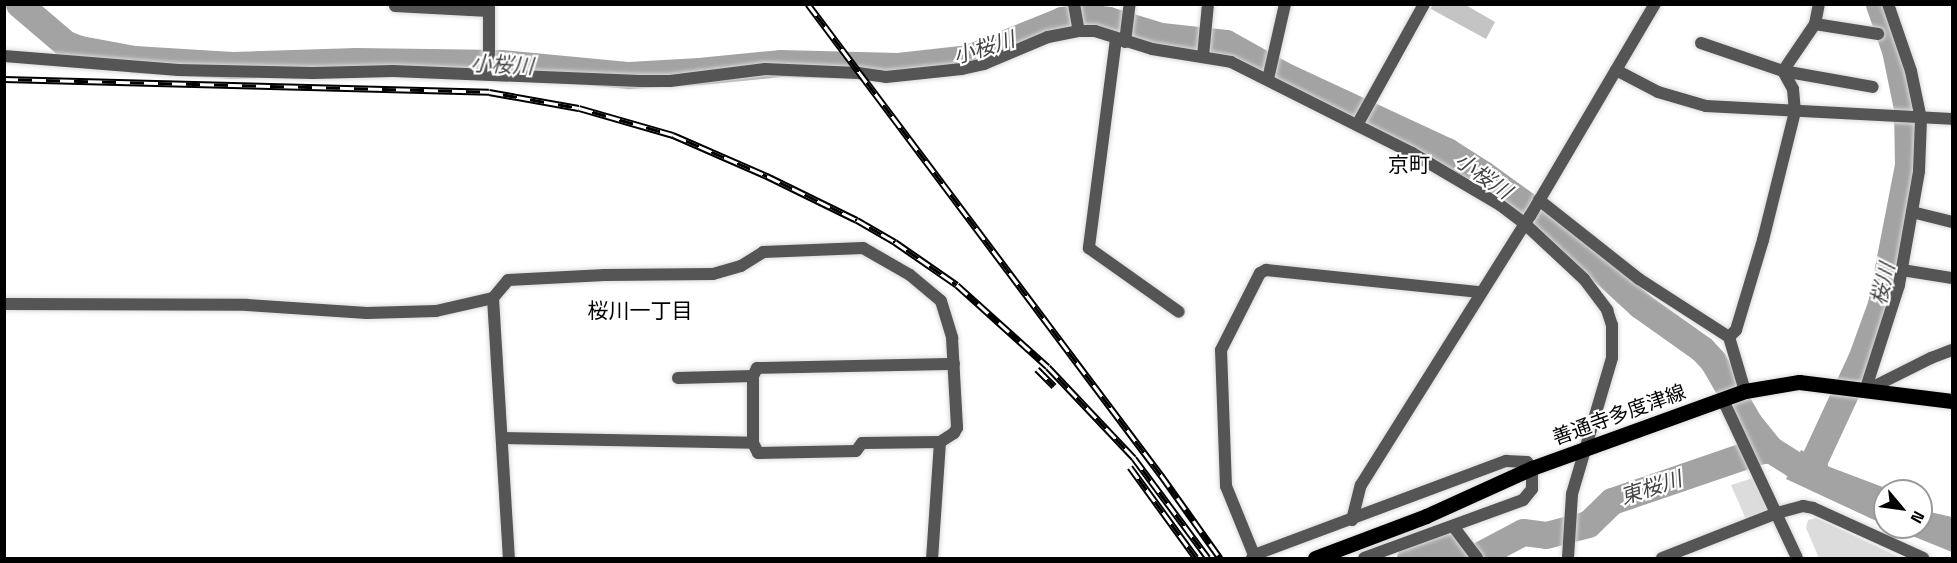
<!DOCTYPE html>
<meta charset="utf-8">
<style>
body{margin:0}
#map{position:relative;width:1957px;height:563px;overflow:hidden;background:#fff;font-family:"Space Grotesk","Noto Sans JP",sans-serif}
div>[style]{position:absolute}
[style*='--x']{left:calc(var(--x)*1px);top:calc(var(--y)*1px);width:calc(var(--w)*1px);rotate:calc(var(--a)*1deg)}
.green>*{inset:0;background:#dcdcdc}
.water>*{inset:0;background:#a3a3a3}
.river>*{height:27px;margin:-13.5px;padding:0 13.5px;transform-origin:13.5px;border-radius:13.5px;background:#a3a3a3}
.building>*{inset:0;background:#c4c4c4}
.roads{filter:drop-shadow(0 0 2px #dbdbdb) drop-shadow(0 0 2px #dbdbdb)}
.minor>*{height:12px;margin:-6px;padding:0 6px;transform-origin:6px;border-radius:6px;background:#555}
.tertiary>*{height:12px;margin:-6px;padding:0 6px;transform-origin:6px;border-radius:6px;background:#555}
.primary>*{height:15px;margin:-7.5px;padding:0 7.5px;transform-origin:7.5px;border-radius:7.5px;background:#000}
.rail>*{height:7px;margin-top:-3.5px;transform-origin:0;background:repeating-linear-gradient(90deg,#fff 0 14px,#000 0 28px);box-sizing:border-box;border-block:2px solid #000}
span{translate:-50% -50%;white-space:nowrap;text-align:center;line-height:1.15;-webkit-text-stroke:4.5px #fff;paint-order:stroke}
.street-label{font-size:20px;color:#000}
.water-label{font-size:21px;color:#444;font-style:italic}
.neighbourhood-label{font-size:21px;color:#000}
.frame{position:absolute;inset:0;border:6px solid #000;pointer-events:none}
.north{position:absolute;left:1873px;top:479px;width:60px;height:60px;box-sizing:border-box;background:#fff;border:2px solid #999;border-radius:50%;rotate:119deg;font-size:16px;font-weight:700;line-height:24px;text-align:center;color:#000}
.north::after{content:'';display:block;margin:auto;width:21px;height:27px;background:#000;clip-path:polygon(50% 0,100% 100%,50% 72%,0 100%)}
</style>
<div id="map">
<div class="green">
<div style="clip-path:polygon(1753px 478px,1771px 514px,1748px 524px,1731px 485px)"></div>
<div style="clip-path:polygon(1816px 518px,1901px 558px,1819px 558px,1806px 528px,1808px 520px)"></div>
</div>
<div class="water">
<div style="clip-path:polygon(1801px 450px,1827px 462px,1831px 475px,1846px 491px,1885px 501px,1885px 525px,1786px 479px)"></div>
<div style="clip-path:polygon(1921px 510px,1952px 517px,1952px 552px,1890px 527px,1921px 527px)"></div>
</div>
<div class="river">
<div style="--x:19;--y:4;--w:62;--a:40.4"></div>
<div style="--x:66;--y:44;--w:15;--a:20"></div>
<div style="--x:80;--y:49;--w:55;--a:10.5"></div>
<div style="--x:134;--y:59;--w:98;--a:3.5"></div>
<div style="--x:232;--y:65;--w:124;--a:-1.8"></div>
<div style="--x:356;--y:61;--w:145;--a:0.8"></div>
<div style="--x:501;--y:63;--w:129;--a:5.4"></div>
<div style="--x:629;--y:75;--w:70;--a:-3.3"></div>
<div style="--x:699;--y:71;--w:81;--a:-5.6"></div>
<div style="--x:780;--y:63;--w:118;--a:1.5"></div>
<div style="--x:898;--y:66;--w:70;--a:-6.5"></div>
<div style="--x:968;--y:58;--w:101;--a:-22"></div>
<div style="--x:1062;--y:20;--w:25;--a:-7"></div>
<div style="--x:1087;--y:17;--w:21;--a:8"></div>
<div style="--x:1108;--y:20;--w:55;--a:16.8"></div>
<div style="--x:1161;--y:36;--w:65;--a:6.1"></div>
<div style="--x:1226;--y:43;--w:65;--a:29.3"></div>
<div style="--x:1283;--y:75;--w:181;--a:24.9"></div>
<div style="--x:1447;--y:151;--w:43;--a:32.6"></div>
<div style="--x:1483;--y:174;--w:79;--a:35.7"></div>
<div style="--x:1547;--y:220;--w:126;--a:42.4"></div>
<div style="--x:1640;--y:305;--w:76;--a:35.4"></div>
<div style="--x:1702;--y:349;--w:16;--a:47"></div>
<div style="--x:1713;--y:361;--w:72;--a:59.9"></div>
<div style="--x:1749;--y:423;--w:33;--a:51"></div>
<div style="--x:1770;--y:449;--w:45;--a:32.3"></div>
<div style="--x:1808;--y:473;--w:82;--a:20.6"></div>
<div style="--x:1808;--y:473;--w:126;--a:-65.1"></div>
<div style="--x:1861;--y:359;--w:59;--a:-70"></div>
<div style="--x:1881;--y:304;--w:142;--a:-79"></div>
<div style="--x:1908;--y:165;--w:57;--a:-91"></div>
<div style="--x:1907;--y:108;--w:59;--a:-101.7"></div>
<div style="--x:1895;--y:50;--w:49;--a:-109.2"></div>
<div style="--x:1410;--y:558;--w:42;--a:-19.3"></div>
<div style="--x:1450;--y:544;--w:20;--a:45"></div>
<div style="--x:1474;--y:558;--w:55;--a:-28"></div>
<div style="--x:1523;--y:532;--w:23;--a:7"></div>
<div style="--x:1546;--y:535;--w:43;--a:-14.7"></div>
<div style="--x:1588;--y:524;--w:33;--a:-44"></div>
<div style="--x:1612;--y:501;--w:154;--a:-18.9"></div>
<div style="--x:1758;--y:451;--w:12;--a:-9"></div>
</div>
<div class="building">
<div style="clip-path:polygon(1432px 4px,1464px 4px,1495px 22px,1486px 39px,1431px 9px)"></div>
</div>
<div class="roads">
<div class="minor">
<div style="--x:1074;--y:4;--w:27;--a:80"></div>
<div style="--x:395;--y:6;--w:94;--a:3"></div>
<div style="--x:489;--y:6;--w:67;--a:90"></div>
<div style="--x:1815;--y:24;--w:64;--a:9"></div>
<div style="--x:1116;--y:39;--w:211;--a:97.4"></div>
<div style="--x:1089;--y:248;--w:110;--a:35.4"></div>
<div style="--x:1125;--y:42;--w:38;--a:-83"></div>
<div style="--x:1701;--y:43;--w:87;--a:18.9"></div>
<div style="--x:1783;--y:71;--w:91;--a:10.1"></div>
<div style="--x:4;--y:56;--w:175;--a:4.6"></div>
<div style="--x:178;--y:70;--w:135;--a:1.3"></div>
<div style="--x:313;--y:73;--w:80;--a:-1.4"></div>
<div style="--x:393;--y:71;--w:247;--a:2.3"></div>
<div style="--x:640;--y:81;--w:30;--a:0"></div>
<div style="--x:670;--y:81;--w:96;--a:-7.2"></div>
<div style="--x:765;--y:69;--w:93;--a:2.5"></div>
<div style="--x:858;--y:73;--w:28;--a:8"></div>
<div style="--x:886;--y:77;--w:76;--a:-6"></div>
<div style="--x:962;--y:69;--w:23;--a:-13"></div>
<div style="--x:984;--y:64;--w:69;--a:-22.9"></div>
<div style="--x:1048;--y:37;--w:32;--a:-11"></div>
<div style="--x:1079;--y:31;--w:16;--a:0"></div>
<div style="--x:1095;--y:31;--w:60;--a:17.5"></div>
<div style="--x:1152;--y:49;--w:80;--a:9.3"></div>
<div style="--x:1231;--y:62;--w:203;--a:26.7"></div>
<div style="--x:1412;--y:153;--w:102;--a:30.6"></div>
<div style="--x:1500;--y:205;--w:31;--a:37"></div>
<div style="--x:1203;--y:56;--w:52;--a:-84.5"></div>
<div style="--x:1616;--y:70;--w:47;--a:27.6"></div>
<div style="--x:1658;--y:92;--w:50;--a:16.3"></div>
<div style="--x:1706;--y:106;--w:246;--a:3"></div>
<div style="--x:1268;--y:79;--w:77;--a:-77.2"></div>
<div style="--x:1357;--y:125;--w:138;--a:-61"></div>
<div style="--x:1539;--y:200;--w:127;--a:38.3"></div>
<div style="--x:1639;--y:279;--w:107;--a:32.8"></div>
<div style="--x:1729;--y:337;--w:56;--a:73.5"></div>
<div style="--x:1912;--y:212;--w:41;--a:14"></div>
<div style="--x:1902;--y:270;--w:51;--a:9.1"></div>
<div style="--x:493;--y:298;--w:260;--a:86.5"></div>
<div style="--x:4;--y:304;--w:243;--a:0.2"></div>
<div style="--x:247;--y:305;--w:120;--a:3.8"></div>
<div style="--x:367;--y:313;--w:69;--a:-1.7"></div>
<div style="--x:436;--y:311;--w:58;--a:-12.8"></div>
<div style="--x:493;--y:298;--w:23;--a:-50"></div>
<div style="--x:508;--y:280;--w:97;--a:-3"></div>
<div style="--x:605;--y:275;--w:108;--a:-0.5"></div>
<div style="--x:713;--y:274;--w:29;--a:-16"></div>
<div style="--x:741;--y:266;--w:26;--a:-32"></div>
<div style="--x:763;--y:252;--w:100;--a:-2.3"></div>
<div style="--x:863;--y:248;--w:54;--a:29.9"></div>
<div style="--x:910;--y:275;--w:40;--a:40"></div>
<div style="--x:941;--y:301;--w:39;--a:73"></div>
<div style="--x:952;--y:338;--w:90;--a:86.8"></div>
<div style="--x:957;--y:428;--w:6;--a:121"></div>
<div style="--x:954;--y:433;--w:17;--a:147"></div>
<div style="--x:940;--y:442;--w:116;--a:93.9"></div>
<div style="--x:1729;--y:337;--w:10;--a:-45"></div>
<div style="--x:1736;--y:330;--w:94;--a:-73.3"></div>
<div style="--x:1763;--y:240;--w:132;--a:-76"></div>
<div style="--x:1795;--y:112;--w:23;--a:-95"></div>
<div style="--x:1793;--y:89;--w:21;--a:-119"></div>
<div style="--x:1783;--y:71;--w:57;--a:-55.8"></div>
<div style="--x:1815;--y:24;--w:20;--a:-79"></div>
<div style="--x:753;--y:376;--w:67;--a:90"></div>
<div style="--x:678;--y:378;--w:75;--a:-1.5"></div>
<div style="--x:753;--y:376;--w:9;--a:-63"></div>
<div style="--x:757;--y:368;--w:197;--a:-1.2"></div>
<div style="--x:1865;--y:391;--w:111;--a:-72.2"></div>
<div style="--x:1899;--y:285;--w:116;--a:-80"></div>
<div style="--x:1919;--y:171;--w:52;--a:-87.8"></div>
<div style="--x:1921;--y:119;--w:49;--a:-101.8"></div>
<div style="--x:1911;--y:71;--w:71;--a:-108.9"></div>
<div style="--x:1865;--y:391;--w:74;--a:-26.6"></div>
<div style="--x:1931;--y:358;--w:22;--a:-21"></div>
<div style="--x:1723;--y:400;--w:174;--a:64.9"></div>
<div style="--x:502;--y:438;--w:251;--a:1.1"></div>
<div style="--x:753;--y:443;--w:11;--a:63"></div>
<div style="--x:758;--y:453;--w:98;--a:-1.2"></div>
<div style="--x:856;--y:451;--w:10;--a:-53"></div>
<div style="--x:862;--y:443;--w:78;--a:-0.7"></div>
<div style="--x:1352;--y:520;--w:36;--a:-76"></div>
<div style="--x:1361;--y:485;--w:318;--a:-57.9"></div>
<div style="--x:1530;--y:216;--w:246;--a:-59.5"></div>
<div style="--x:1453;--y:526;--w:40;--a:53"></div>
<div style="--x:1254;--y:555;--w:74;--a:-112.1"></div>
<div style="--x:1226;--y:486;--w:136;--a:-92.1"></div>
<div style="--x:1221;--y:350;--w:86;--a:-63.1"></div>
<div style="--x:1260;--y:273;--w:7;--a:-27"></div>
<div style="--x:1266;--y:270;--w:215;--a:5.9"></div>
<div style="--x:1252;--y:558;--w:4;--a:-56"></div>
<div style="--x:1254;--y:555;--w:269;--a:-20.5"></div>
<div style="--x:1506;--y:461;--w:21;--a:3"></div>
<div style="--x:1527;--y:462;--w:8;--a:50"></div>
<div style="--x:1532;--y:468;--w:21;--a:90"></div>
<div style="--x:1532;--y:489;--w:14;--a:129"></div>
<div style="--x:1523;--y:500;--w:169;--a:160"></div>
<div style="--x:1662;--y:558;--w:123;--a:-21.4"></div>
<div style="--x:1777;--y:513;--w:27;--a:-15"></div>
<div style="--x:1803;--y:506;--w:10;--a:11"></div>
<div style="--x:1813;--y:508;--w:121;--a:24.4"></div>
</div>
<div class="tertiary">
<div style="--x:1525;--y:224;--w:81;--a:43"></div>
<div style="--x:1584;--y:279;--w:39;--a:53"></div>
<div style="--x:1607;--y:310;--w:16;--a:72"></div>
<div style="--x:1612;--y:325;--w:33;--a:90"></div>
<div style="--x:1612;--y:358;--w:142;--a:106.4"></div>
<div style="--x:1572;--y:494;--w:64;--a:93.6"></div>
</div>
<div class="primary">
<div style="--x:1315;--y:558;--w:119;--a:-20.7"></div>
<div style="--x:1426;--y:516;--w:116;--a:-24.4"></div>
<div style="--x:1532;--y:468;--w:226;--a:-19.9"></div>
<div style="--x:1745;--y:391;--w:55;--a:-9.5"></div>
<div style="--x:1799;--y:382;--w:154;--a:7.1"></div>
</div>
</div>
<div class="rail">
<div style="--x:808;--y:4;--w:589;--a:53.15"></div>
<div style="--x:1161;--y:475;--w:102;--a:54.6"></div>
<div style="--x:4;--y:79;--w:485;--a:1.5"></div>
<div style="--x:489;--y:92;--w:91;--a:10.1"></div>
<div style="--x:579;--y:108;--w:98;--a:16"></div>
<div style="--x:673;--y:135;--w:103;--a:23.6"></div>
<div style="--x:767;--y:176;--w:100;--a:26.1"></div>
<div style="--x:857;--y:220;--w:44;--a:30.1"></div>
<div style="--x:895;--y:242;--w:75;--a:34.7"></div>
<div style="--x:957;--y:285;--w:122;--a:42"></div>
<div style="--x:1048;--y:367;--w:125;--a:46.6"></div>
<div style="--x:1134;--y:458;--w:124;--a:53.5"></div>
<div style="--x:1037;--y:369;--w:24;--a:45"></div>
<div style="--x:1130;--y:467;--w:112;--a:54"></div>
</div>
<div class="street-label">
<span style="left:1619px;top:415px;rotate:-20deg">善通寺多度津線</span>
</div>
<div class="water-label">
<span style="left:984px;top:48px;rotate:-17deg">小桜川</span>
<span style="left:502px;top:65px;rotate:3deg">小桜川</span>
<span style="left:1483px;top:176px;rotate:35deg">小桜川</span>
<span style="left:1883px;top:284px;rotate:-77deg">桜川</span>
<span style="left:1651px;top:488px;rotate:-18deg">東桜川</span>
</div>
<div class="neighbourhood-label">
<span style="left:1409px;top:165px">京町</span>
<span style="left:640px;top:311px">桜川一丁目</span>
</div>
<div class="frame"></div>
<div class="north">N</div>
</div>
